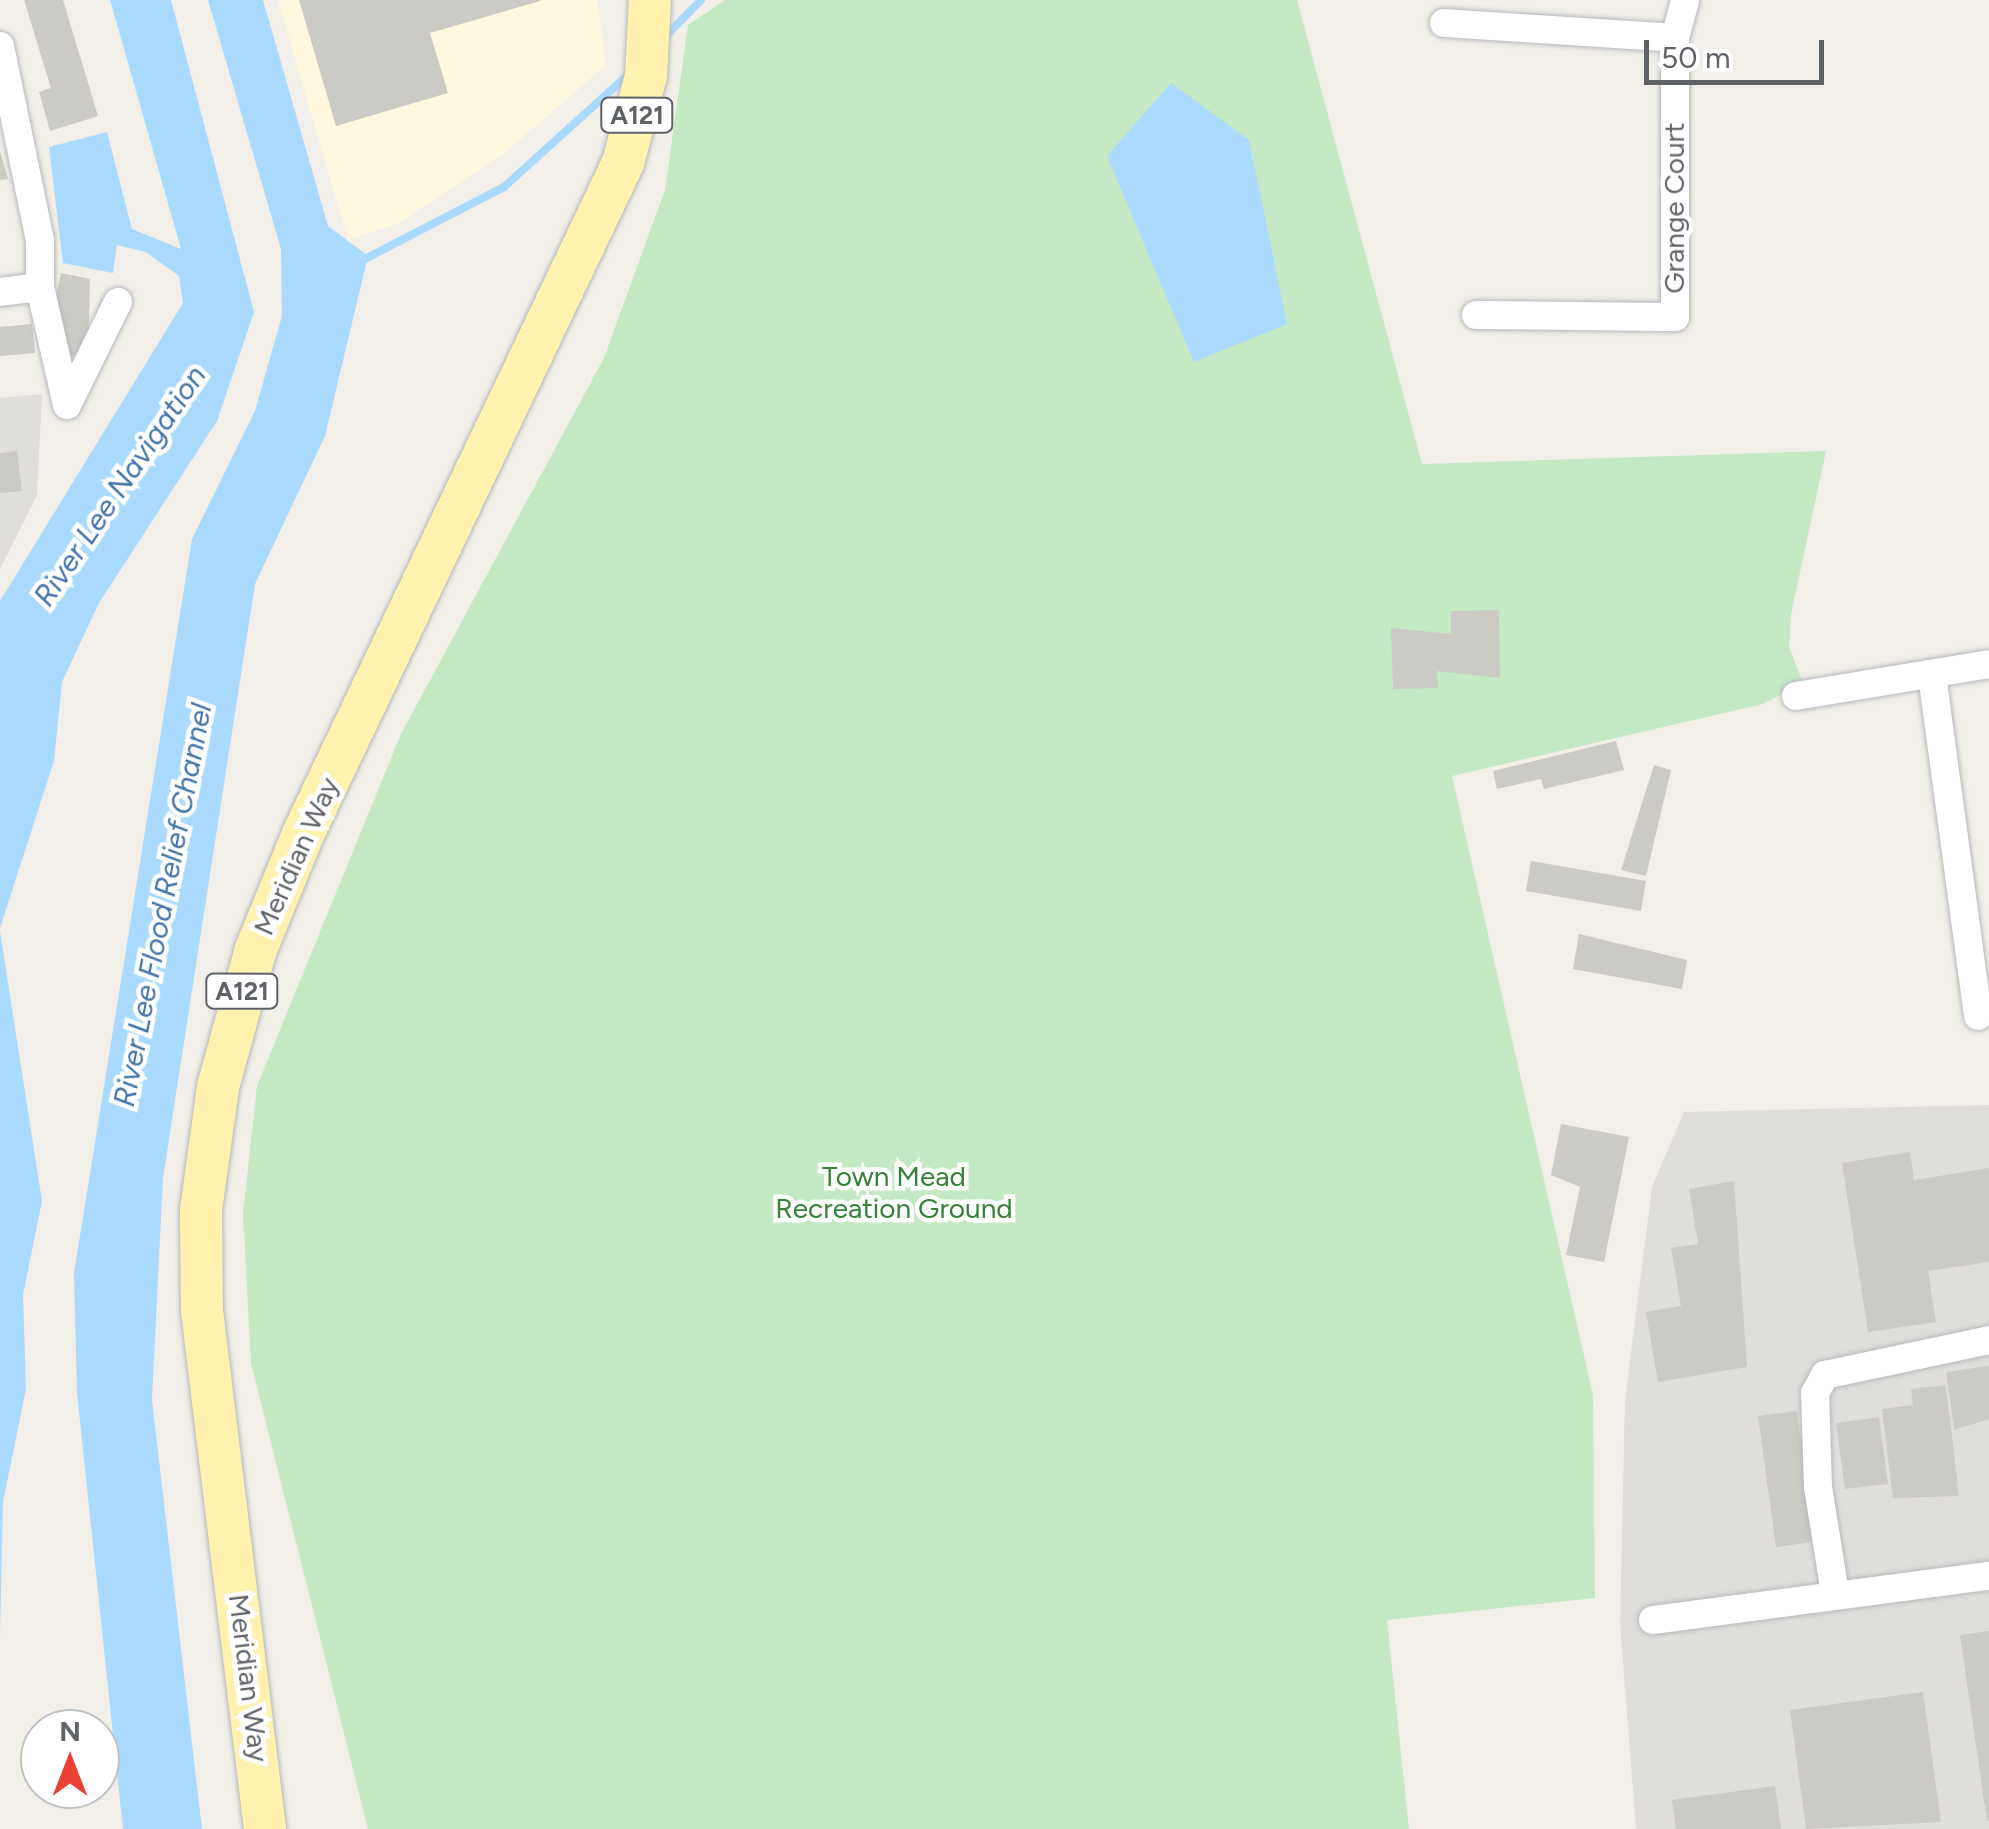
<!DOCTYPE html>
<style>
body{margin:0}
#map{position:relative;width:1989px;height:1829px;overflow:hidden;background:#f1efe8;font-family:Figtree,sans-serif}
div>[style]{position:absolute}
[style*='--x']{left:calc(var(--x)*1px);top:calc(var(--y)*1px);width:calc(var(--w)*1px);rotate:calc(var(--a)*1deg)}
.commercial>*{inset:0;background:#fef7e0}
.industrial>*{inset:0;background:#e0deda}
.green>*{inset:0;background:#c5e8c5}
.water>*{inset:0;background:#aadaff}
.stream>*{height:8px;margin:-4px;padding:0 4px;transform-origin:4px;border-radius:4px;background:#aadaff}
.building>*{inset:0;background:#cccac5}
.roads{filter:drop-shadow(0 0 2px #b5b8bc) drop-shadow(0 0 2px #b5b8bc)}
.minor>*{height:28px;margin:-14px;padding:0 14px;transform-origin:14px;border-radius:14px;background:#fff}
.primary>*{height:42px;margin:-21px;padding:0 21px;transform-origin:21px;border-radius:21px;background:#fff2af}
span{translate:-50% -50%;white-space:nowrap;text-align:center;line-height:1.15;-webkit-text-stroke:9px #fff;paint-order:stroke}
.shield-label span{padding:2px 8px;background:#fff;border:2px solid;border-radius:8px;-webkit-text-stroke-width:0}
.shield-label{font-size:25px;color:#5f6368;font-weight:700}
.street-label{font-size:28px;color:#5f6368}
.park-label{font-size:28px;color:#348238}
.water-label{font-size:30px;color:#4174aa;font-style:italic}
.north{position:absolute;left:20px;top:1709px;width:100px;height:100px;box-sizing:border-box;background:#fff;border:2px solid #bfc1c3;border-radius:50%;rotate:0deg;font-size:28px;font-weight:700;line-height:40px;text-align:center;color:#5f6368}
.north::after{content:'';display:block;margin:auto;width:35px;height:45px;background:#ea4335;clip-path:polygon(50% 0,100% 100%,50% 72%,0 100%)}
.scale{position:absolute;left:1644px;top:40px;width:180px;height:45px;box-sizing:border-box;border:5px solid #5f6368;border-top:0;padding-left:12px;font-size:30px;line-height:35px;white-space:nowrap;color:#5f6368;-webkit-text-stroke:8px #fff;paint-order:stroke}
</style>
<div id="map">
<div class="commercial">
<div style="clip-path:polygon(278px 0,597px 0,606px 65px,500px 157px,397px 224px,348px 240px)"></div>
</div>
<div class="industrial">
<div style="clip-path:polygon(42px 394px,37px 495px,0 569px,0 398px)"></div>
<div style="clip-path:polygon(1989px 1105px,1989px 1829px,1636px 1829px,1620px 1624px,1625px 1400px,1652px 1187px,1684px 1112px)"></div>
</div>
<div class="green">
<div style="clip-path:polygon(725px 0,1297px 0,1422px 464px,1826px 451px,1791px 614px,1789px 647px,1803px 683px,1763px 704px,1452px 776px,1593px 1395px,1595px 1598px,1387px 1620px,1409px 1829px,368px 1829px,251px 1363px,243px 1213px,257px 1086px,401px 734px,604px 358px,665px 190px,688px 25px)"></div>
</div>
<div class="water">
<div style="clip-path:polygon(110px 0,171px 0,254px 312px,217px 421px,99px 603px,62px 682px,54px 761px,0 928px,0 601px,183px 303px,179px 276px,146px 252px,117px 245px,113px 273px,63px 263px,49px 147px,107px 132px,132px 229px,181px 249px)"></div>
<div style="clip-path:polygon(208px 0,263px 0,328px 226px,368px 256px,325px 436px,255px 584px,163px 1178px,152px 1400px,202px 1829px,123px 1829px,77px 1393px,74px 1273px,192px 539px,255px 411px,282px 316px,281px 249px)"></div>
<div style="clip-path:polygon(1171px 83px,1249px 140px,1287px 324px,1194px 362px,1107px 156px)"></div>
<div style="clip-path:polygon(0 931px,42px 1201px,23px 1295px,26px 1389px,3px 1502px,0 1637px)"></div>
</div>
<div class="stream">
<div style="--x:662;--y:40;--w:56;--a:-45.7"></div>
<div style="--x:363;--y:260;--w:159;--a:-27.4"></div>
<div style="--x:504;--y:187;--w:167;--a:-42.1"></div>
</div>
<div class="building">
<div style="clip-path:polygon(24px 0,63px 0,98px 116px,50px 131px,39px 92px,51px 88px)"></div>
<div style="clip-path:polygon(299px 0,540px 0,540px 1px,430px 33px,448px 93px,336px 126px)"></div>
<div style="clip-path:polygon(0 151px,8px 179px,0 180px)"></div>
<div style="clip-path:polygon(61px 273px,90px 279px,88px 354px,60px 357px,54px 307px)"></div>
<div style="clip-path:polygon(32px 324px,35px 353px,0 356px,0 327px)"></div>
<div style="clip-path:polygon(17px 451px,22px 491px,0 493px,0 453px)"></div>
<div style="clip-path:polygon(1499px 610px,1500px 678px,1437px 671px,1438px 688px,1393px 689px,1391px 628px,1451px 634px,1451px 611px)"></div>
<div style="clip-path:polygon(1616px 741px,1624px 770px,1544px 789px,1541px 779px,1497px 789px,1493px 771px)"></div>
<div style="clip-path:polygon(1654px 765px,1671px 770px,1646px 876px,1621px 870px)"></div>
<div style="clip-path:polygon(1531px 861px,1646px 881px,1641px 911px,1526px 891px)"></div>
<div style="clip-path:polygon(1579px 934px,1687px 960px,1682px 989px,1573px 969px)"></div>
<div style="clip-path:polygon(1561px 1124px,1629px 1137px,1604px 1262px,1566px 1255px,1580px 1187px,1551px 1175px)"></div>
<div style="clip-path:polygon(1910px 1152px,1914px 1180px,1989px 1168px,1989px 1262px,1928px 1271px,1936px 1322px,1868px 1332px,1842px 1163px)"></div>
<div style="clip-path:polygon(1734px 1181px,1747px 1367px,1658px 1382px,1646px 1312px,1681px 1306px,1671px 1248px,1698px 1244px,1689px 1189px)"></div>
<div style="clip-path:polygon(1989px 1366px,1989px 1419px,1954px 1430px,1946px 1372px)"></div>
<div style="clip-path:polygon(1946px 1385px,1959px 1496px,1893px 1498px,1882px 1409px,1913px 1405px,1911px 1389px)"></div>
<div style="clip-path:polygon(1797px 1411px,1814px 1542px,1776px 1547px,1758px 1416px)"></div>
<div style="clip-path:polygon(1879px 1417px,1888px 1484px,1845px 1489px,1836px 1423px)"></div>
<div style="clip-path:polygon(1989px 1631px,1989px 1821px,1987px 1821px,1960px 1635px)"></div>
<div style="clip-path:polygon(1923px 1692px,1941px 1822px,1806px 1829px,1790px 1710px)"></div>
<div style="clip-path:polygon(1775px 1786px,1781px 1829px,1676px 1829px,1672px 1800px)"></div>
</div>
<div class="roads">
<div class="minor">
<div style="--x:1444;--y:23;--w:231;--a:3.7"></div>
<div style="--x:0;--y:46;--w:199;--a:78.4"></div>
<div style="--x:40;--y:241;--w:46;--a:90"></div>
<div style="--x:40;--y:287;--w:40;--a:172.9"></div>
<div style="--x:40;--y:287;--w:121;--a:77.1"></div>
<div style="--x:67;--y:405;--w:115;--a:-63.7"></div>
<div style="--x:1476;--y:315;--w:199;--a:0.6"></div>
<div style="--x:1675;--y:317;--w:279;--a:-90"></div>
<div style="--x:1675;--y:38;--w:39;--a:-75"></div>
<div style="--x:1932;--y:675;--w:344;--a:82.3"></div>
<div style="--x:1796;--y:696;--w:196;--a:-9.4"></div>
<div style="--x:1835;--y:1593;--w:107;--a:-99.1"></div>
<div style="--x:1818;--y:1487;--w:94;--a:-91.8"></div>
<div style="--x:1815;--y:1393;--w:21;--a:-61"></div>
<div style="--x:1825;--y:1375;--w:168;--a:-12"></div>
<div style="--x:1653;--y:1620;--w:339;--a:-7.5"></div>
</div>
<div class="primary">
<div style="--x:265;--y:1829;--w:522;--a:-96.93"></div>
<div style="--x:202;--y:1311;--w:101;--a:-90.6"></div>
<div style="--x:201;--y:1210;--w:124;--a:-82.1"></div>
<div style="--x:218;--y:1087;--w:143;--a:-74.6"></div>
<div style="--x:256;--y:949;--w:126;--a:-67.7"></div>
<div style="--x:304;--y:832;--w:741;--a:-64.51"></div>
<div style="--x:623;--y:163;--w:90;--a:-75.2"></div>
<div style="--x:646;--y:76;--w:76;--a:-87"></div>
</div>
</div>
<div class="shield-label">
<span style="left:637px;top:115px">A121</span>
<span style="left:242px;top:991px">A121</span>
</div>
<div class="street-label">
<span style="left:1674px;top:208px;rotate:-90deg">Grange Court</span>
<span style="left:296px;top:856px;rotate:-66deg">Meridian Way</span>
<span style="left:249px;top:1678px;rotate:83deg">Meridian Way</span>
</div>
<div class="park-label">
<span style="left:894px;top:1192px">Town Mead<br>Recreation Ground</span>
</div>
<div class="water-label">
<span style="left:120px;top:486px;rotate:-56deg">River Lee Navigation</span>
<span style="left:163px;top:905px;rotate:-79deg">River Lee Flood Relief Channel</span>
</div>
<div class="north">N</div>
<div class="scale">50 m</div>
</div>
